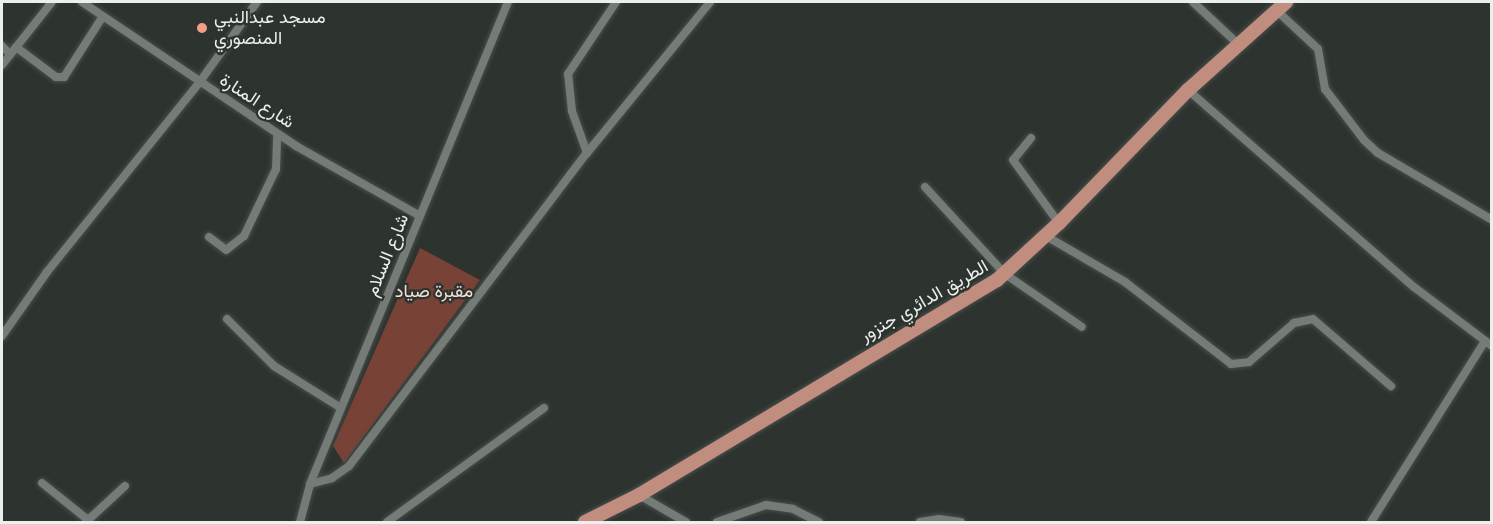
<!DOCTYPE html>
<meta charset="utf-8">
<style>
body{margin:0}
#map{position:relative;width:1493px;height:524px;overflow:hidden;background:#2d332f;font-family:Montserrat,Vazirmatn,sans-serif}
div>[style]{position:absolute}
[style*='--x']{left:calc(var(--x)*1px);top:calc(var(--y)*1px);width:calc(var(--w)*1px);rotate:calc(var(--a)*1deg)}
.green>*{inset:0;background:#784336}
.roads{filter:drop-shadow(0 0 2px #494e4a) drop-shadow(0 0 2px #494e4a)}
.street>*{height:8px;margin:-4px;padding:0 4px;transform-origin:4px;border-radius:4px;background:#757c77}
.primary>*{height:14px;margin:-7px;padding:0 7px;transform-origin:7px;border-radius:7px;background:#c08d7f}
.dots>*{width:16px;height:16px;translate:-50% -50%;box-sizing:border-box;border:3px solid #2d332f;border-radius:50%}
span{translate:-50% -50%;white-space:nowrap;text-align:center;line-height:1.15;-webkit-text-stroke:4.5px #2d332f;paint-order:stroke}
.poi-label{font-size:18px;color:#ecf0ed}
.left{translate:0 -50%;text-align:left}
.street-label{font-size:18px;color:#ecf0ed}
.park-label{font-size:18px;color:#f4ded8}
.frame{position:absolute;inset:0;border:3px solid #ecf0ed;pointer-events:none}
</style>
<div id="map">
<div class="green">
<div style="clip-path:polygon(420px 248px,480px 280px,344px 463px,333px 446px)"></div>
</div>
<div class="roads">
<div class="street">
<div style="--x:82;--y:2;--w:258;--a:33.9"></div>
<div style="--x:296;--y:146;--w:142;--a:29.4"></div>
<div style="--x:1193;--y:2;--w:62;--a:43"></div>
<div style="--x:1276;--y:10;--w:57;--a:42.9"></div>
<div style="--x:1318;--y:49;--w:41;--a:80.1"></div>
<div style="--x:1325;--y:89;--w:64;--a:52.6"></div>
<div style="--x:1364;--y:140;--w:19;--a:43"></div>
<div style="--x:1378;--y:153;--w:132;--a:30.4"></div>
<div style="--x:2;--y:46;--w:11;--a:45"></div>
<div style="--x:16;--y:47;--w:50;--a:36.9"></div>
<div style="--x:56;--y:77;--w:8;--a:0"></div>
<div style="--x:64;--y:77;--w:72;--a:-57.4"></div>
<div style="--x:2;--y:65;--w:80;--a:-51.6"></div>
<div style="--x:1188;--y:90;--w:300;--a:41.1"></div>
<div style="--x:1414;--y:287;--w:98;--a:37.1"></div>
<div style="--x:1031;--y:138;--w:28;--a:129"></div>
<div style="--x:1013;--y:160;--w:78;--a:53.9"></div>
<div style="--x:587;--y:153;--w:45;--a:-109.7"></div>
<div style="--x:572;--y:111;--w:37;--a:-96"></div>
<div style="--x:568;--y:74;--w:87;--a:-56.3"></div>
<div style="--x:925;--y:187;--w:118;--a:47.4"></div>
<div style="--x:1005;--y:274;--w:93;--a:34.5"></div>
<div style="--x:1046;--y:236;--w:91;--a:30.2"></div>
<div style="--x:1125;--y:282;--w:134;--a:37.7"></div>
<div style="--x:1231;--y:364;--w:18;--a:-6"></div>
<div style="--x:1249;--y:362;--w:60;--a:-40.9"></div>
<div style="--x:1294;--y:323;--w:19;--a:-12"></div>
<div style="--x:1313;--y:319;--w:103;--a:40.7"></div>
<div style="--x:209;--y:237;--w:21;--a:37"></div>
<div style="--x:226;--y:250;--w:23;--a:-38"></div>
<div style="--x:244;--y:236;--w:74;--a:-64.5"></div>
<div style="--x:276;--y:169;--w:35;--a:-88"></div>
<div style="--x:227;--y:319;--w:66;--a:45"></div>
<div style="--x:274;--y:366;--w:79;--a:32.1"></div>
<div style="--x:2;--y:336;--w:78;--a:-54.9"></div>
<div style="--x:47;--y:272;--w:243;--a:-51.2"></div>
<div style="--x:199;--y:83;--w:100;--a:-54.4"></div>
<div style="--x:42;--y:483;--w:59;--a:38.8"></div>
<div style="--x:310;--y:484;--w:23;--a:-15"></div>
<div style="--x:332;--y:478;--w:21;--a:-35"></div>
<div style="--x:349;--y:466;--w:393;--a:-52.8"></div>
<div style="--x:587;--y:153;--w:195;--a:-50.8"></div>
<div style="--x:639;--y:495;--w:54;--a:29.9"></div>
<div style="--x:86;--y:522;--w:53;--a:-42.7"></div>
<div style="--x:300;--y:522;--w:39;--a:-75"></div>
<div style="--x:310;--y:484;--w:521;--a:-67.67"></div>
<div style="--x:387;--y:522;--w:194;--a:-36"></div>
<div style="--x:717;--y:522;--w:52;--a:-19.1"></div>
<div style="--x:766;--y:505;--w:27;--a:8"></div>
<div style="--x:793;--y:509;--w:29;--a:27"></div>
<div style="--x:920;--y:522;--w:19;--a:-9"></div>
<div style="--x:939;--y:519;--w:22;--a:8"></div>
<div style="--x:1371;--y:522;--w:214;--a:-57.8"></div>
</div>
<div class="primary">
<div style="--x:585;--y:522;--w:60;--a:-26.6"></div>
<div style="--x:639;--y:495;--w:418;--a:-31"></div>
<div style="--x:997;--y:280;--w:84;--a:-42.6"></div>
<div style="--x:1059;--y:223;--w:185;--a:-45.9"></div>
<div style="--x:1188;--y:90;--w:132;--a:-41.9"></div>
</div>
</div>
<div class="dots">
<div style="left:202px;top:28px;background:#f49e8a"></div>
</div>
<div class="poi-label">
<span class="left" style="left:214px;top:28px">مسجد عبدالنبي<br>المنصوري</span>
</div>
<div class="street-label">
<span style="left:257px;top:101px;rotate:33deg">شارع المنارة</span>
<span style="left:387px;top:255px;rotate:-68deg">شارع السلام</span>
<span style="left:924px;top:301px;rotate:-30deg">الطريق الدائري جنزور</span>
</div>
<div class="park-label">
<span style="left:434px;top:291px">مقبرة صياد</span>
</div>
<div class="frame"></div>
</div>
